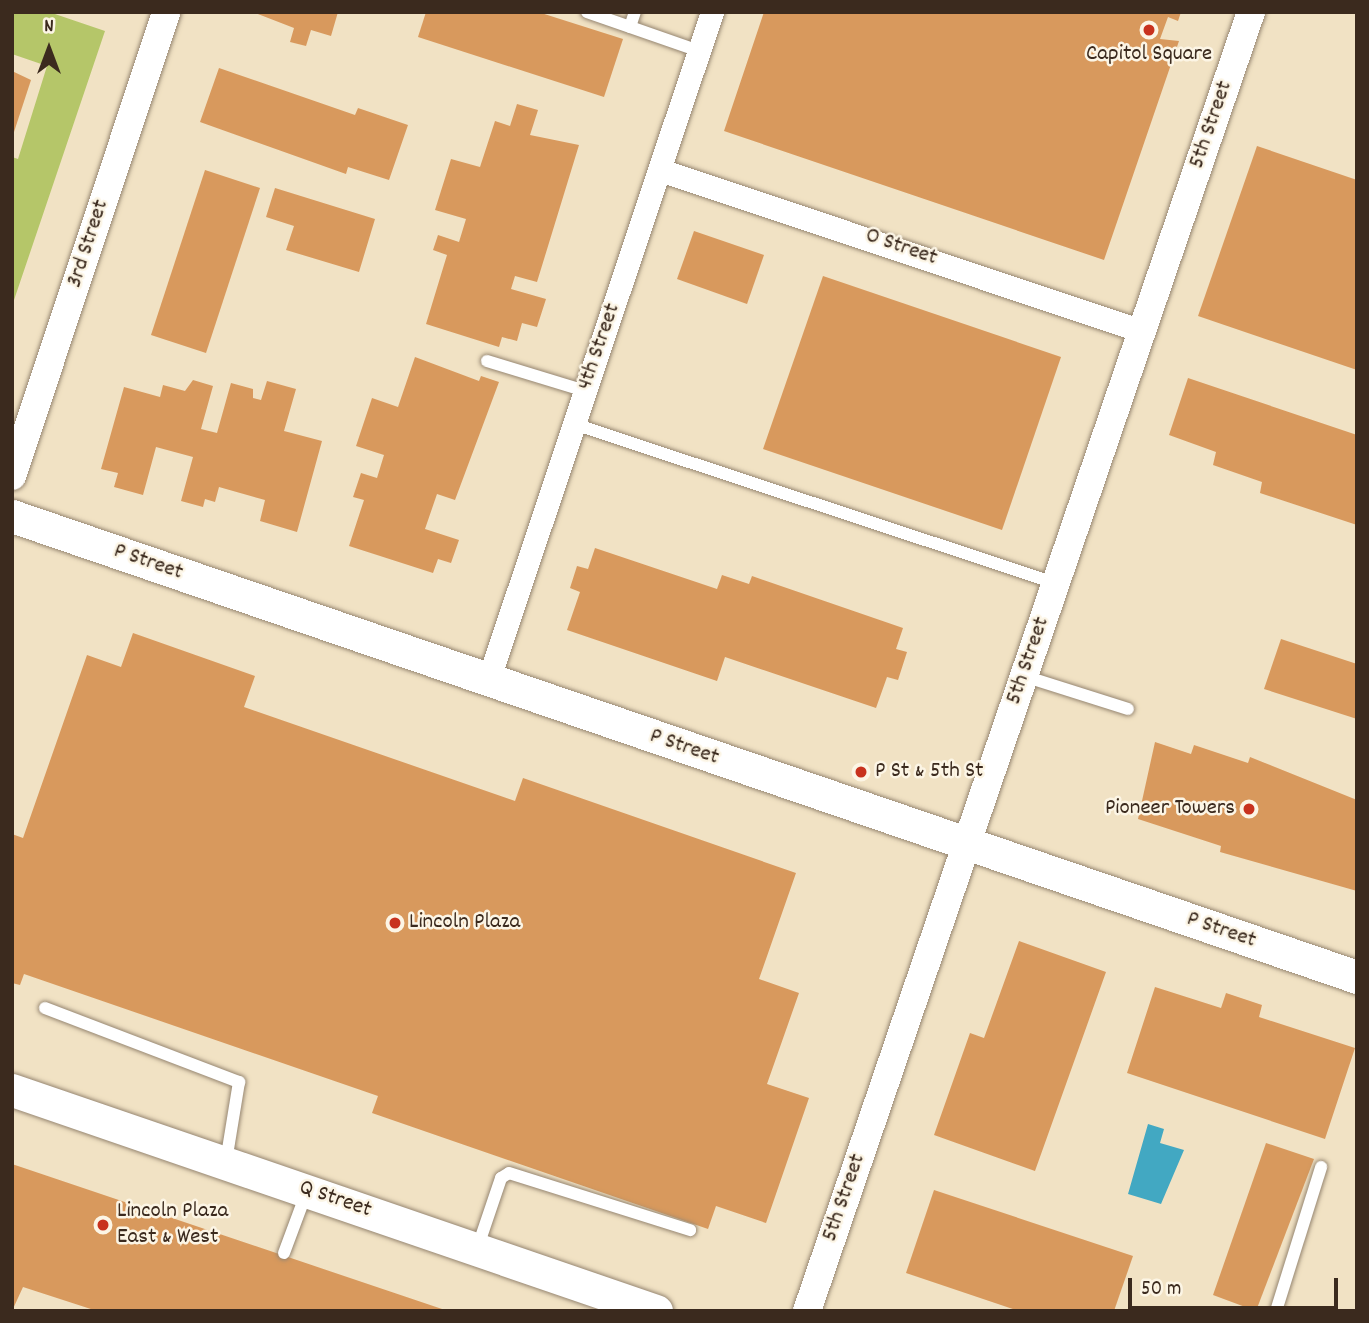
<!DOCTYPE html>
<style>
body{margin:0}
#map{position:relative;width:1369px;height:1323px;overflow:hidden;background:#f1e2c4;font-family:Dekko,sans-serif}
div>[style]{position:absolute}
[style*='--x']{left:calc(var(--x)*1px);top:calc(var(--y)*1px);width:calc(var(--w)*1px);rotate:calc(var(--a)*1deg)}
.green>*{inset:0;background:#b5c669}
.water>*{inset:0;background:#42a8c2}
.building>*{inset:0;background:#d8995d}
.roads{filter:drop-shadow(0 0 2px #968671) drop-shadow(0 0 2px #968671)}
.service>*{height:12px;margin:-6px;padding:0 6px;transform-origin:6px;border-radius:6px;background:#fff}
.minor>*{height:23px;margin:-11.5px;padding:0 11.5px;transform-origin:11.5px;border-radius:11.5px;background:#fff}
.tertiary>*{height:28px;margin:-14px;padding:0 14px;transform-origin:14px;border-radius:14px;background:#fff}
.secondary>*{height:33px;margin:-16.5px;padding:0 16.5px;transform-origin:16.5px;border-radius:16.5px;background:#fff}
.dots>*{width:19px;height:19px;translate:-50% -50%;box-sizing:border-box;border:4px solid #fcf5e5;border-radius:50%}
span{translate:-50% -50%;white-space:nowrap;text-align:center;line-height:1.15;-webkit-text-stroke:5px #fcf5e5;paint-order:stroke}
.poi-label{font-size:23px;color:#3b2a1e}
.left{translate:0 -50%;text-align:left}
.right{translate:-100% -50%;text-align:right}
.street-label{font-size:23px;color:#3b2a1e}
.frame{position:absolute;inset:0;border:14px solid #3b2a1e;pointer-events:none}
.north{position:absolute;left:14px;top:14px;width:70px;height:70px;-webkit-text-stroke:5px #fcf5e5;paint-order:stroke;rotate:0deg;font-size:19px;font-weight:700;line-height:28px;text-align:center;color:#3b2a1e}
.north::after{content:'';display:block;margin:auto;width:24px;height:32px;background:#3b2a1e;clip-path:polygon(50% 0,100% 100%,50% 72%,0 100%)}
.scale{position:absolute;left:1128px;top:1278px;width:210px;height:32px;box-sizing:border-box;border:4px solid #3b2a1e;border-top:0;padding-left:9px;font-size:21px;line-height:24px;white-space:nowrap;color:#3b2a1e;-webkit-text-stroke:5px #fcf5e5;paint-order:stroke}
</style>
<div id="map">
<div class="green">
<div style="clip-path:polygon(12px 12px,49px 12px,105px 31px,12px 306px,12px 157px,18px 159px,47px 66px,12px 54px)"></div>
</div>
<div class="water">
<div style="clip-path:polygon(1148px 1124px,1164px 1129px,1160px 1143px,1184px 1150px,1161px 1204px,1128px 1194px)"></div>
</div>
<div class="building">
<div style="clip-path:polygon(253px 12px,338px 12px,331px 36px,311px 30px,306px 46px,290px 42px,294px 28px)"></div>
<div style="clip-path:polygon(426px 12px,538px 12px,623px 39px,604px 97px,418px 37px)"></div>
<div style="clip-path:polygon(764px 12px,1181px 12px,1178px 21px,1168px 17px,1160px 39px,1179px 41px,1104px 260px,724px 131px)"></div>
<div style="clip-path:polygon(219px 68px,355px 115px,358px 108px,408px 125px,389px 180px,348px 167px,346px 174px,200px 122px)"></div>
<div style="clip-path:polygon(12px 71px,31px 80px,13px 135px,12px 135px)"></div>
<div style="clip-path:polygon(517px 104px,538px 110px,530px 135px,579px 145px,537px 282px,515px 276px,511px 289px,546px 299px,537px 327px,522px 323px,517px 341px,502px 337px,499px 347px,426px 324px,447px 255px,433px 250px,438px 235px,459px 242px,466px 219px,435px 210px,451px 159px,480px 167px,495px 121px,510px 126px)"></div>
<div style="clip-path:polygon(1257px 146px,1357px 180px,1357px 370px,1198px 316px)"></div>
<div style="clip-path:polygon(205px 170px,260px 188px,206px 353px,151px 335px)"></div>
<div style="clip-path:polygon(275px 188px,375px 219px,359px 272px,286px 250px,294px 226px,266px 217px)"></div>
<div style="clip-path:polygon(694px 231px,764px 255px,747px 304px,677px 279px)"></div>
<div style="clip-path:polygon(823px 276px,1061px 357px,1002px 530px,763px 449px)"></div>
<div style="clip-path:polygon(415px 357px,479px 381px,481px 376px,499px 382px,455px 500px,437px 494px,425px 529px,459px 540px,451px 563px,438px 559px,433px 573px,349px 546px,364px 500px,353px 497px,361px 473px,377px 478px,384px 455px,356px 446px,372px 398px,398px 407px)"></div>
<div style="clip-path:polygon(1188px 378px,1357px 435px,1357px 525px,1260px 493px,1262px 482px,1213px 465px,1216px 452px,1169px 435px)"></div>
<div style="clip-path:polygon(193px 380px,213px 386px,201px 429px,217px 433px,231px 383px,253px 389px,253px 398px,261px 400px,267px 381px,296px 389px,284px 431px,322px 441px,297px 532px,260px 521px,265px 500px,219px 487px,215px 502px,205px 499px,203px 507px,181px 501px,193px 457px,156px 447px,143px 495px,114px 487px,118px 473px,101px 469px,124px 387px,160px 397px,163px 385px,185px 391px)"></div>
<div style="clip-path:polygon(595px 548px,717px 589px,722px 575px,749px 584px,752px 576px,903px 628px,896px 649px,907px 652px,898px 680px,887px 677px,876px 708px,725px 657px,717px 681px,567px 630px,580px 592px,570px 588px,577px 566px,588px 569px)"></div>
<div style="clip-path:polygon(133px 633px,255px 676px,244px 707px,515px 801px,523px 778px,796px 873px,759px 979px,799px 993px,767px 1084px,809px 1098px,766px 1223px,716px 1206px,708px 1229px,372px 1113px,378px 1096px,24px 974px,20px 985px,12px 983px,12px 834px,23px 838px,87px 655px,121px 667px)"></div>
<div style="clip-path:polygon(1281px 639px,1357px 664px,1357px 719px,1264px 689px)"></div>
<div style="clip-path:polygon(1155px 742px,1191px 754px,1194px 745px,1248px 763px,1250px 757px,1357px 800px,1357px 891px,1220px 852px,1221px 846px,1138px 819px)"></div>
<div style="clip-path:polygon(1019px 941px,1106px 972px,1035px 1171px,934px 1135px,970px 1033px,984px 1038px)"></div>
<div style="clip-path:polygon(1155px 987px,1221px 1008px,1226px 993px,1262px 1005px,1259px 1017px,1355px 1048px,1325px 1139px,1127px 1073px)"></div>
<div style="clip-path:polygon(1266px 1143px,1314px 1159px,1256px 1311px,1213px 1295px)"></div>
<div style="clip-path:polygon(12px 1164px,445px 1310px,445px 1311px,97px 1311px,23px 1287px,12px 1311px)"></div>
<div style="clip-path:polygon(934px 1190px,1133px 1256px,1114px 1311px,1019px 1311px,906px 1273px)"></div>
</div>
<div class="roads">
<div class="service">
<div style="--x:587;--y:12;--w:119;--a:19.2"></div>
<div style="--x:630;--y:27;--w:16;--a:-72"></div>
<div style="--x:487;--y:361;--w:102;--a:17"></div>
<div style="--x:574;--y:424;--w:507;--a:18.29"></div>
<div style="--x:1024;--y:676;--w:109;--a:17.6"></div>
<div style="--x:45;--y:1008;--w:208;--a:20.9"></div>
<div style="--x:239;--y:1082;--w:80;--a:99.3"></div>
<div style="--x:477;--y:1249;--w:75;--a:-71.3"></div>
<div style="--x:501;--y:1178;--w:9;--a:-32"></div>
<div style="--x:509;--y:1173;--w:190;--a:17.5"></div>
<div style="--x:284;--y:1253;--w:66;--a:-69.6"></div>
<div style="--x:1276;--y:1311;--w:151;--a:-72.6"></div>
</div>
<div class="minor">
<div style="--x:660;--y:170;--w:508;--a:18.47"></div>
<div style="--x:488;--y:681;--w:706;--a:-71.49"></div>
</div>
<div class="tertiary">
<div style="--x:12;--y:476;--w:489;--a:-71.6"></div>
<div style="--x:807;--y:1311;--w:1373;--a:-71.13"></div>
</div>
<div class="secondary">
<div style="--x:12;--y:516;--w:1422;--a:18.92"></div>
<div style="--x:12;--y:1090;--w:681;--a:18.94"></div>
</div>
</div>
<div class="dots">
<div style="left:1149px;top:30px;background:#c8321e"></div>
<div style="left:861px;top:772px;background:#c8321e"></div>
<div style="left:1249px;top:809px;background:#c8321e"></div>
<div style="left:395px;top:923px;background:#c8321e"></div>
<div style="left:103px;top:1225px;background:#c8321e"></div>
</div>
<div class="poi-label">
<span style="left:1149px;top:55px">Capitol Square</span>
<span class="left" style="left:875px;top:772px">P St &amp; 5th St</span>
<span class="right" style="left:1235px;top:809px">Pioneer Towers</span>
<span class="left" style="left:409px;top:923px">Lincoln Plaza</span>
<span class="left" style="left:117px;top:1225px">Lincoln Plaza<br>East &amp; West</span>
</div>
<div class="street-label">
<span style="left:1212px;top:125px;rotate:-71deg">5th Street</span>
<span style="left:89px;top:244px;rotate:-72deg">3rd Street</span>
<span style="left:901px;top:248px;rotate:19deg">O Street</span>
<span style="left:600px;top:347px;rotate:-71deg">4th Street</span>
<span style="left:148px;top:563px;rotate:19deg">P Street</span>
<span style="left:1029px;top:661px;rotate:-71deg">5th Street</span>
<span style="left:684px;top:748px;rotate:19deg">P Street</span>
<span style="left:1221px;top:931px;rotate:19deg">P Street</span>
<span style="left:845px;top:1198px;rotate:-71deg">5th Street</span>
<span style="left:335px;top:1200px;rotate:19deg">Q Street</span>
</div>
<div class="frame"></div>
<div class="north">N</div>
<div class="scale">50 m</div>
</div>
